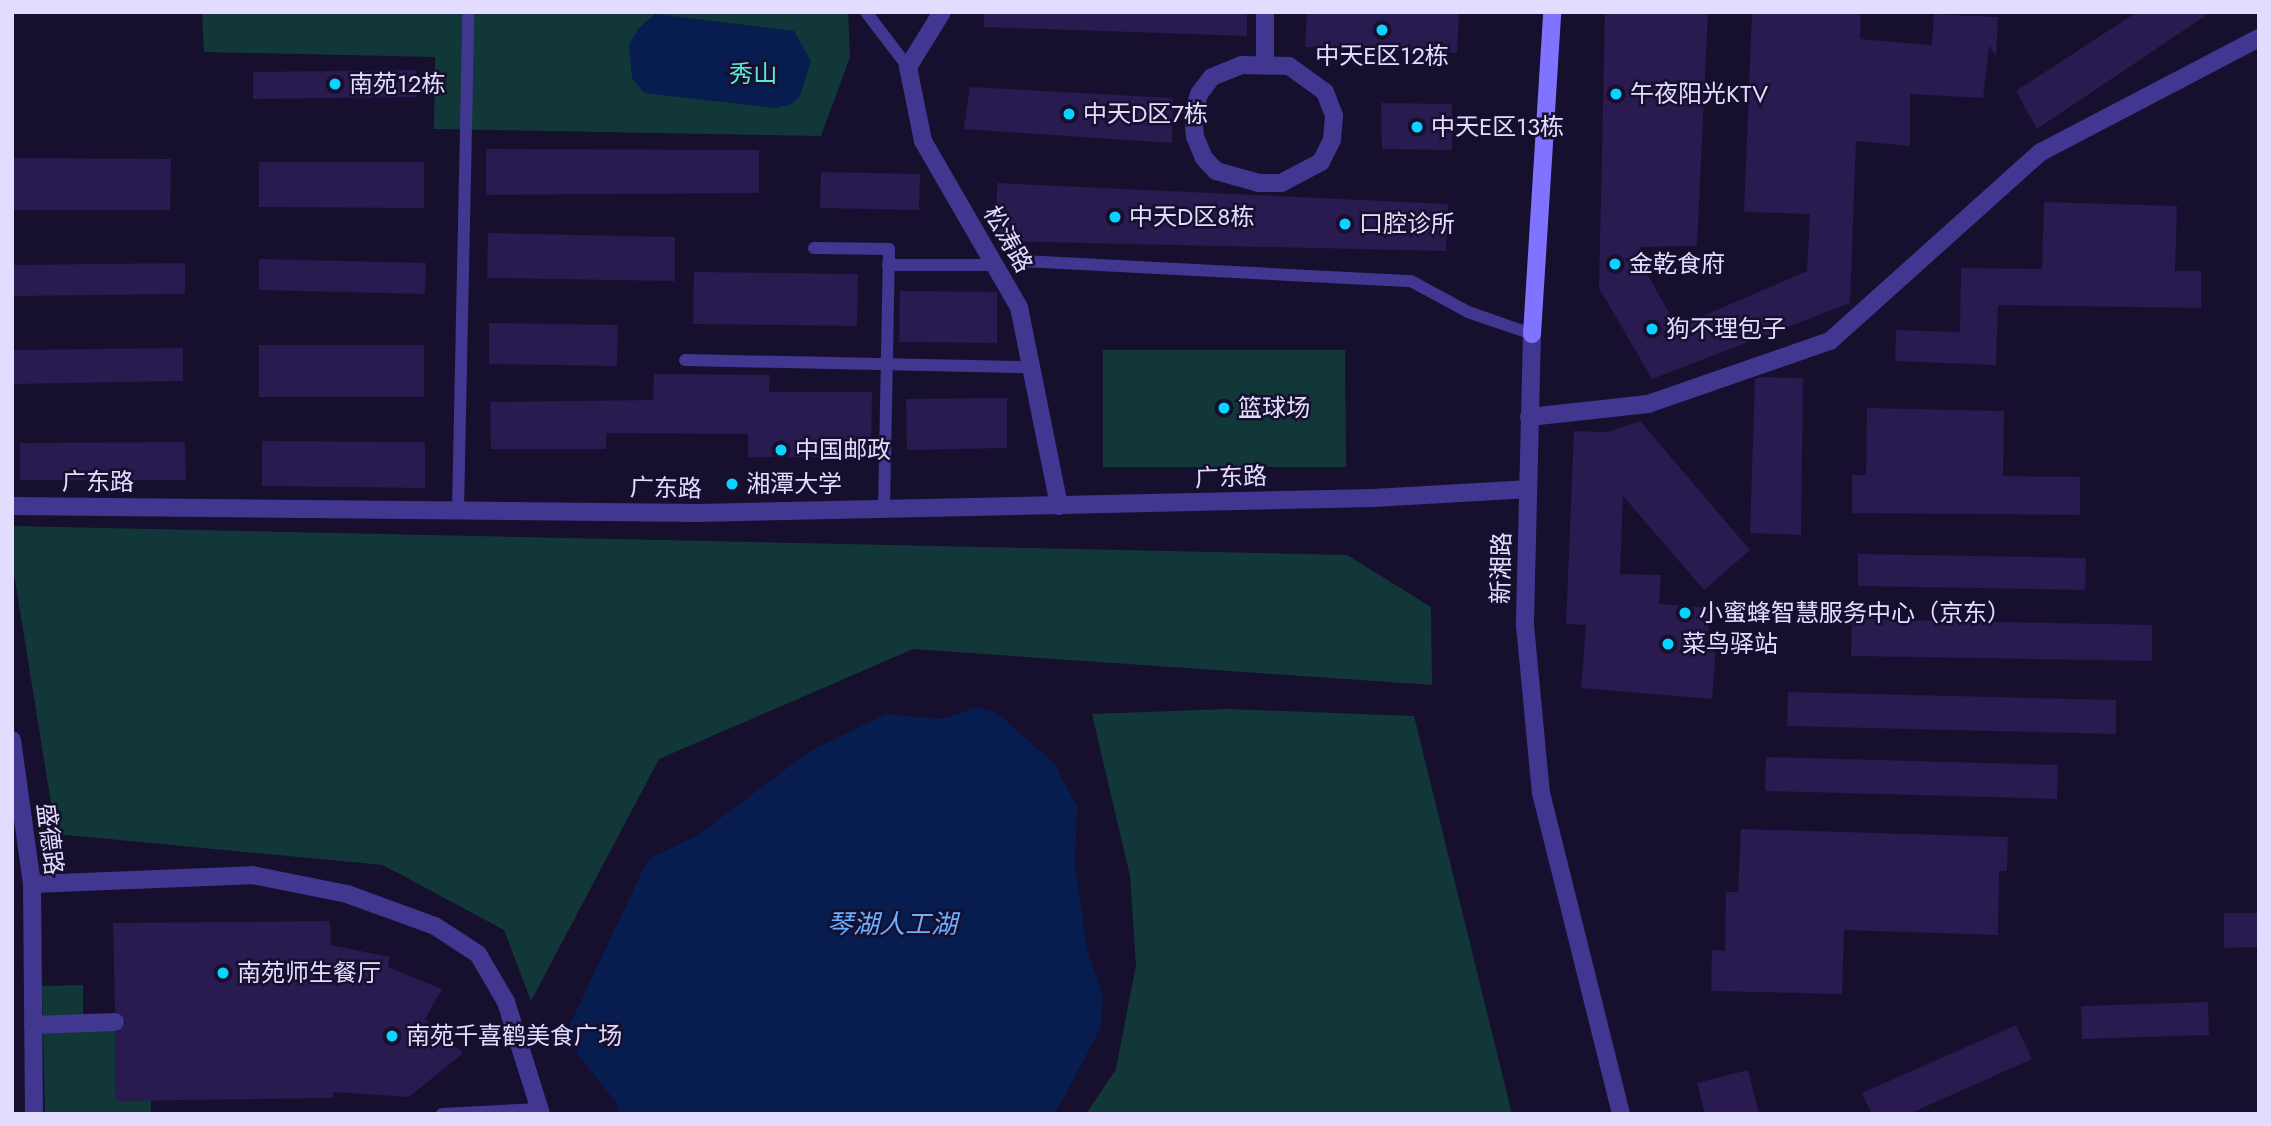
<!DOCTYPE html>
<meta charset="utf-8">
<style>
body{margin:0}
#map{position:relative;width:2271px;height:1126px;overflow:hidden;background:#170f2e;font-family:Jost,"Noto Sans SC",sans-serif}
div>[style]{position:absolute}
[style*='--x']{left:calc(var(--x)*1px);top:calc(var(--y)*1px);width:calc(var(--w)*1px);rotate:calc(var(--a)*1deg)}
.green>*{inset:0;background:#123738}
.water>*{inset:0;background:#071c4f}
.building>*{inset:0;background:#291a50}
.service>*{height:12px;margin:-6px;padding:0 6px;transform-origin:6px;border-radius:6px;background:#413790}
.pedestrian>*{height:18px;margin:-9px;padding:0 9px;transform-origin:9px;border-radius:9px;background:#413790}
.minor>*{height:18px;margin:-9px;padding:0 9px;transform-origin:9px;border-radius:9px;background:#413790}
.tertiary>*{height:18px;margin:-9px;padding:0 9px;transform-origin:9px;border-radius:9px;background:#413790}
.secondary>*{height:18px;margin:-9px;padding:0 9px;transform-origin:9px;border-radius:9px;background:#8073ff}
.dots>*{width:19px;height:19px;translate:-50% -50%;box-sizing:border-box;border:4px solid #170f2e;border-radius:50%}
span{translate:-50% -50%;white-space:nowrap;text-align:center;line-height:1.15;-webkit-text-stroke:5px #170f2e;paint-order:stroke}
.poi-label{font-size:24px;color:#e2dcff}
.left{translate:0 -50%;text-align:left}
.park-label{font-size:24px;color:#5dead0}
.street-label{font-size:24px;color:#e2dcff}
.water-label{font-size:26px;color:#6ab0ff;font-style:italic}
.frame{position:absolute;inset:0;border:14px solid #e2dcff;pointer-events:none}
</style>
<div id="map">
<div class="green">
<div style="clip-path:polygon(202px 12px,848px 12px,850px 57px,821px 136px,434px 129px,435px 57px,204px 52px)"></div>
<div style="clip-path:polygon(1103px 350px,1345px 350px,1346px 467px,1103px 467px)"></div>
<div style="clip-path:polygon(12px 526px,1347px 555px,1431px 607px,1432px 685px,913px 649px,659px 759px,531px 1001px,504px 930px,383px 865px,56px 834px,12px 561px)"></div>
<div style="clip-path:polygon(1227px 709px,1414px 716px,1512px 1114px,1086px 1114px,1116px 1069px,1136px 965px,1130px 876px,1092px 714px)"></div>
<div style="clip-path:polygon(83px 985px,83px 1023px,115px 1022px,116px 1100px,151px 1100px,151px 1114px,45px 1114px,42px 986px)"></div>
</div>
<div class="water">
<div style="clip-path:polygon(655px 14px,794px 31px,811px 61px,800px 96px,792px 104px,775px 108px,644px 93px,632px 78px,629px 45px,638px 29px)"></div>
<div style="clip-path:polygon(977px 707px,997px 713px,1055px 764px,1077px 807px,1075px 864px,1087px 949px,1103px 996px,1100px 1029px,1055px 1114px,615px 1114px,618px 1105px,568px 1042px,570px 1024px,648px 859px,698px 835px,810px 751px,886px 714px,942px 719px)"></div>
</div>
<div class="building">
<div style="clip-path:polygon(984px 12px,1247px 12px,1247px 36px,984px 27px)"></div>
<div style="clip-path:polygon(1307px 12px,1459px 12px,1457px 53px,1305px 47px)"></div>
<div style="clip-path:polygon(1605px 12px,1708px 12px,1697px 246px,1640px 247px,1640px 271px,1649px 277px,1677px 327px,1807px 271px,1810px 214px,1744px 212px,1752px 12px,1861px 12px,1860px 39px,1932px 45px,1934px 14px,1998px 17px,1996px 57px,1989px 45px,1983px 98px,1910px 94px,1910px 146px,1856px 141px,1850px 303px,1652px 379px,1599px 288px)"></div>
<div style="clip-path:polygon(2137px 12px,2211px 12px,2037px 129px,2016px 91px)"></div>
<div style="clip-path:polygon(416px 70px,417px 97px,253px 99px,253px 72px)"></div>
<div style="clip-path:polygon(970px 87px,1173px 98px,1172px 143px,964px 129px)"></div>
<div style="clip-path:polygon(1381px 103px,1452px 104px,1452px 150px,1382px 149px)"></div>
<div style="clip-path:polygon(486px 149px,759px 150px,759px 193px,486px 195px)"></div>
<div style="clip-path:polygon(12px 158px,171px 159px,170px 210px,12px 210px)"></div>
<div style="clip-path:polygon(259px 162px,424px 162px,424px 208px,259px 207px)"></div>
<div style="clip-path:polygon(821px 172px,920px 174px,919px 210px,820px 208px)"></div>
<div style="clip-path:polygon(997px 183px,1448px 204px,1446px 251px,996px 241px)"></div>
<div style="clip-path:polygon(2044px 202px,2177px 206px,2175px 271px,2201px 271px,2201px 308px,1998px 305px,1996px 365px,1895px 361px,1896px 330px,1960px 332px,1961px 268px,2042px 269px)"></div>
<div style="clip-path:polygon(488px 233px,675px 237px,675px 281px,487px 278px)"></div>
<div style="clip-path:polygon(259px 259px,426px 263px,425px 294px,259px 290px)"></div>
<div style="clip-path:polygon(185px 263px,185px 294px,14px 296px,14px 265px)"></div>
<div style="clip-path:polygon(694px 272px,858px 274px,857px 326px,693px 324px)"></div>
<div style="clip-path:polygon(900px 291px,997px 292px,997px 343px,899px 342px)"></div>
<div style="clip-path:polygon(489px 323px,618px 325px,617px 366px,489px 364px)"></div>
<div style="clip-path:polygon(259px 345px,424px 345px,424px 397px,259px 397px)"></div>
<div style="clip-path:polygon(183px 348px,183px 381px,13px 384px,13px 350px)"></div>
<div style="clip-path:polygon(654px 374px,770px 375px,769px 392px,872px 392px,871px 457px,748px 457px,748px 434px,606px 433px,606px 449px,491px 449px,490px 402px,653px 400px)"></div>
<div style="clip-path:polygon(1762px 377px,1803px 378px,1801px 535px,1750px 533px,1755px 379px)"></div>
<div style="clip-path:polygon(1007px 398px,1007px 448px,907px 450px,906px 399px)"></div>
<div style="clip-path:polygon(1867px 408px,2004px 411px,2003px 476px,2080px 477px,2080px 515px,1852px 513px,1852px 475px,1866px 475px)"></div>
<div style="clip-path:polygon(1640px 421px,1750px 550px,1704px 590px,1623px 496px,1620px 574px,1661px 575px,1659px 604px,1710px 608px,1707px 647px,1716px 648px,1712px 699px,1581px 688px,1586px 625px,1566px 624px,1574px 431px,1607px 432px)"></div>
<div style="clip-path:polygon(262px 441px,425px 442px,425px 488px,262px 486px)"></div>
<div style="clip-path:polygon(185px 442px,186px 480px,20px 480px,20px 443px)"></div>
<div style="clip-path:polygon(1858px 554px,2086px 558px,2085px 590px,1858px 586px)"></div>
<div style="clip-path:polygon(1852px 619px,2152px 625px,2152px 661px,1851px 656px)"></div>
<div style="clip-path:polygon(1788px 692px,2116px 700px,2116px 734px,1787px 726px)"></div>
<div style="clip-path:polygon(1766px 757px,2058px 765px,2057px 799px,1765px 791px)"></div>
<div style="clip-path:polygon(1741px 829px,2008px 837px,2007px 871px,1999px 871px,1998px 935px,1844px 930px,1842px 994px,1711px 991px,1712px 950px,1725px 951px,1726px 892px,1738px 892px)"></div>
<div style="clip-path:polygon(2224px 913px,2259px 913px,2259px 947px,2224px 948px)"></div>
<div style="clip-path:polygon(330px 921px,331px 945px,390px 957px,388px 967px,442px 989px,425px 1019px,463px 1053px,409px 1097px,333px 1092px,333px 1098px,116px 1101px,115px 1033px,126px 1022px,115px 1011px,113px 923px)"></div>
<div style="clip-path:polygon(2208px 1002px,2209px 1035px,2082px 1039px,2081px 1006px)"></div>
<div style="clip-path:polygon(2016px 1025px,2032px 1059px,1909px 1114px,1872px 1114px,1862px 1093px)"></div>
<div style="clip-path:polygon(1748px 1070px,1759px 1114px,1705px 1114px,1697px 1083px)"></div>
</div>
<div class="service">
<div style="--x:866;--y:12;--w:69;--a:52.6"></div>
<div style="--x:814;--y:248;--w:75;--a:0.8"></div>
<div style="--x:889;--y:249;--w:261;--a:91.1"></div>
<div style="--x:1023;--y:261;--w:389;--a:3"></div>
<div style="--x:1411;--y:281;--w:65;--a:28.5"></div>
<div style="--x:1468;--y:312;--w:68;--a:19"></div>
<div style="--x:888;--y:265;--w:107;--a:0"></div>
<div style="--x:685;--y:360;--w:346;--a:1.2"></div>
<div style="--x:458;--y:509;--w:497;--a:-88.8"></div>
<div style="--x:442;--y:1114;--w:97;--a:-3"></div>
</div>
<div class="pedestrian">
<div style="--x:33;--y:1025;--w:82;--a:-2.1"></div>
</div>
<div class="minor">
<div style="--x:942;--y:12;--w:65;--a:121.7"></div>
<div style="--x:908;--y:67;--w:76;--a:78.5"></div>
<div style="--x:923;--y:141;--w:192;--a:60"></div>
<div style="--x:1019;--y:307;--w:203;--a:78.6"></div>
<div style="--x:1265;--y:12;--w:53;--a:90"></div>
<div style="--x:1241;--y:65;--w:48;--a:1.2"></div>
<div style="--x:1289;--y:66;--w:44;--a:35.8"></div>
<div style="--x:1325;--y:92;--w:26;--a:69"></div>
<div style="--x:1334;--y:116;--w:24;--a:95"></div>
<div style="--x:1332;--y:140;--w:25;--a:117"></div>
<div style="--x:1321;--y:162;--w:45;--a:152.3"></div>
<div style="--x:1281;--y:183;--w:22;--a:180"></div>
<div style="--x:1259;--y:183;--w:45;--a:-164.4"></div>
<div style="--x:1216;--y:171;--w:18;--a:-133"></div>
<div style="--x:1204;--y:158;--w:23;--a:-113"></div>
<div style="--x:1195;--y:137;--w:22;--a:-95"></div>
<div style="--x:1193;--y:115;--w:22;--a:-74"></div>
<div style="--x:1199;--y:94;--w:21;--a:-53"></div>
<div style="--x:1212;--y:77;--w:31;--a:-22"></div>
<div style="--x:1529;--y:417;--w:120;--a:-6.2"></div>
<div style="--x:1648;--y:404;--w:193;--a:-19.1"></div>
<div style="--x:1830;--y:341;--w:283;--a:-41.9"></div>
<div style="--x:2041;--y:152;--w:246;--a:-27.6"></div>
<div style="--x:12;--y:506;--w:686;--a:0.58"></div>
<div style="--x:698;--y:513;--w:675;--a:-1.27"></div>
<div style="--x:1373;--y:498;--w:155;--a:-3.3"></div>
<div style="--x:12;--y:740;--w:145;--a:82.1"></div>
<div style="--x:32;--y:884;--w:230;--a:89.5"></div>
<div style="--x:32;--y:884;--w:220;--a:-2.3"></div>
<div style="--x:252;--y:875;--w:97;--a:11.3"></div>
<div style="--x:347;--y:894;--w:94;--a:20"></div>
<div style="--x:435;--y:926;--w:51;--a:33.1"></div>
<div style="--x:478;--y:954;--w:56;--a:59.7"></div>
<div style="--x:506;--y:1002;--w:117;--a:72.6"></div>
</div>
<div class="tertiary">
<div style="--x:1532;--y:334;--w:291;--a:91.4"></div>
<div style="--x:1525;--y:625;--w:169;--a:84.6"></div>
<div style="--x:1541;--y:793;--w:331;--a:76"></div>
</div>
<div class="secondary">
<div style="--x:1532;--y:334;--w:323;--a:-86.4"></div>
</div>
<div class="dots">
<div style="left:1382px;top:30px;background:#08d5ff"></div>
<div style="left:335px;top:84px;background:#08d5ff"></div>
<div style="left:1616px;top:94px;background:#08d5ff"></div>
<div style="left:1069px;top:114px;background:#08d5ff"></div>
<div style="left:1417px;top:127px;background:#08d5ff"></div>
<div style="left:1115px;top:217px;background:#08d5ff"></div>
<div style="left:1345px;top:224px;background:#08d5ff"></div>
<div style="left:1615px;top:264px;background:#08d5ff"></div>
<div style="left:1652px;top:329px;background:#08d5ff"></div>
<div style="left:1224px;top:408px;background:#08d5ff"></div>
<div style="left:781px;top:450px;background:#08d5ff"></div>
<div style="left:732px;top:484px;background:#08d5ff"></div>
<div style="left:1685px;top:613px;background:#08d5ff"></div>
<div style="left:1668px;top:644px;background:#08d5ff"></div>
<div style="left:223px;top:973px;background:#08d5ff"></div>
<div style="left:392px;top:1036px;background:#08d5ff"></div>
</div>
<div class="poi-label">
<span style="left:1382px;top:56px">中天E区12栋</span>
<span class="left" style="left:349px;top:84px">南苑12栋</span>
<span class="left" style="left:1630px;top:94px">午夜阳光KTV</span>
<span class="left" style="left:1083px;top:114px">中天D区7栋</span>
<span class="left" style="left:1431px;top:127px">中天E区13栋</span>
<span class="left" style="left:1129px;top:217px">中天D区8栋</span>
<span class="left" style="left:1359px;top:224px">口腔诊所</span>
<span class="left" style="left:1629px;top:264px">金乾食府</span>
<span class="left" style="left:1666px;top:329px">狗不理包子</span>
<span class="left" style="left:1238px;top:408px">篮球场</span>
<span class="left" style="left:795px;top:450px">中国邮政</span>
<span class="left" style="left:746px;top:484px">湘潭大学</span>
<span class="left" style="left:1699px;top:613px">小蜜蜂智慧服务中心（京东）</span>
<span class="left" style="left:1682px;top:644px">菜鸟驿站</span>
<span class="left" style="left:237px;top:973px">南苑师生餐厅</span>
<span class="left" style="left:406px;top:1036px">南苑千喜鹤美食广场</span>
</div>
<div class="park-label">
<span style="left:753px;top:74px">秀山</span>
</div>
<div class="street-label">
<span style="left:1008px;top:239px;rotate:60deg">松涛路</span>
<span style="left:1231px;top:477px;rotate:-2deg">广东路</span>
<span style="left:98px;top:482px">广东路</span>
<span style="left:666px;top:488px;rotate:1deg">广东路</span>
<span style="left:1501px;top:568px;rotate:-89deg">新湘路</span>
<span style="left:50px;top:839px;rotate:83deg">盛德路</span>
</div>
<div class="water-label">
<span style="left:892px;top:925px">琴湖人工湖</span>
</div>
<div class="frame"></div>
</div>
